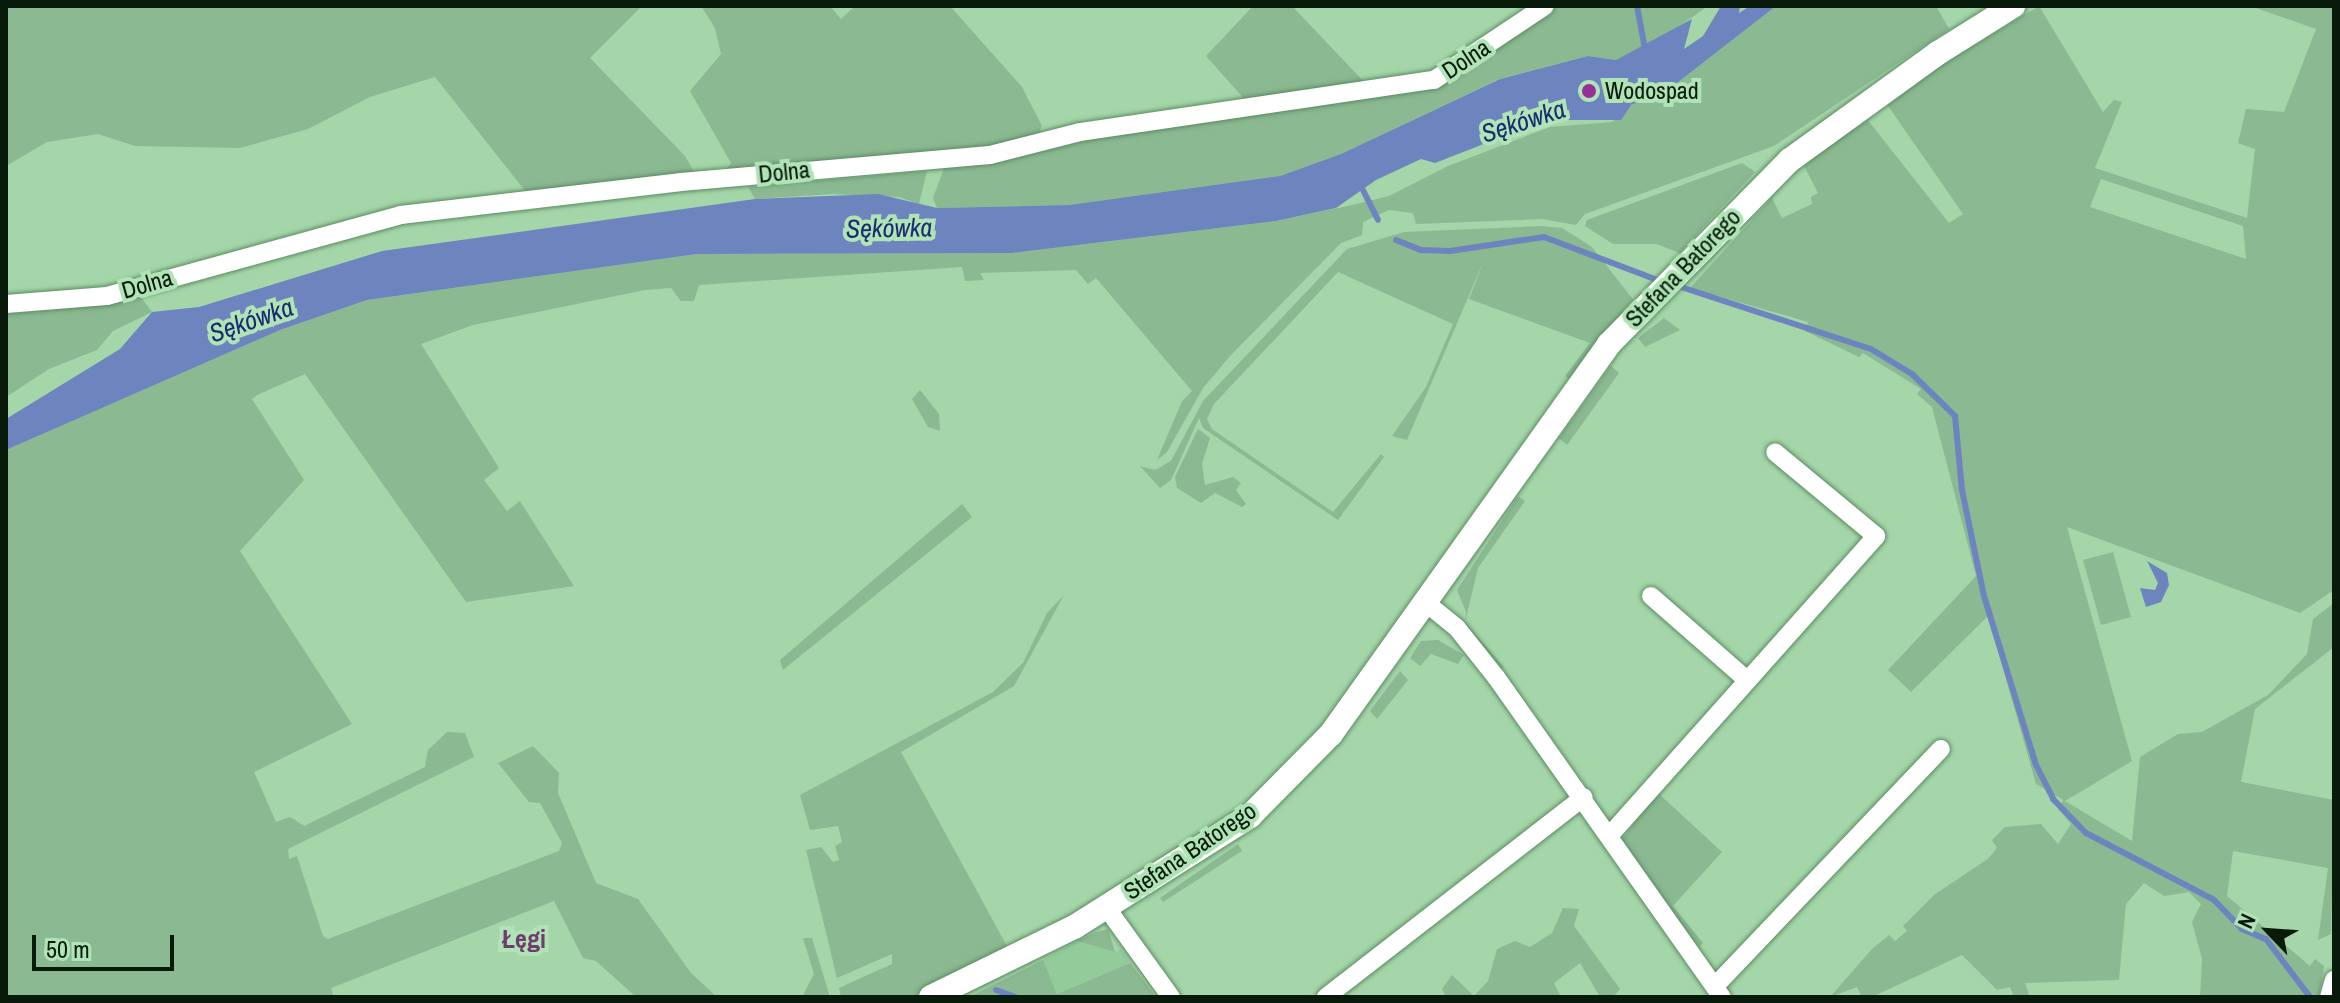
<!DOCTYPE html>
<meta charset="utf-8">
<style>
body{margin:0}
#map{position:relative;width:2340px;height:1003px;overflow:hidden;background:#a4d6a9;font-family:"Archivo Narrow",sans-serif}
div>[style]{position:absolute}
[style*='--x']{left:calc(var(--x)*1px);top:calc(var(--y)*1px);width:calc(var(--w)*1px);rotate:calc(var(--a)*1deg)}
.built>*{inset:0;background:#94cb9b}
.green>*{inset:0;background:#8bb991}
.water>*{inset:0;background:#6d84bf}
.stream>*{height:6px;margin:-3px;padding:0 3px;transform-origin:3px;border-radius:3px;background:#6d84bf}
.roads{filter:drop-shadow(0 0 2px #5c8b62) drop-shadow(0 0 2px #5c8b62)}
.street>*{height:18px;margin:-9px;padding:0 9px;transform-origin:9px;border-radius:9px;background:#fff}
.secondary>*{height:24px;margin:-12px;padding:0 12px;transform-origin:12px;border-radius:12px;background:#fff}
.dots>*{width:22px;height:22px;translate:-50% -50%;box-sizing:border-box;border:4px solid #b0e3b6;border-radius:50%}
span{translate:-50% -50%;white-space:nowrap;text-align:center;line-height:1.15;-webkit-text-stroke:8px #b0e3b6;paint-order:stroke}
.street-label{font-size:24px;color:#081b0b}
.poi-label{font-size:24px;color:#081b0b}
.left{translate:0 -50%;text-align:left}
.water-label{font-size:26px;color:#192b71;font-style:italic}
.neighbourhood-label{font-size:26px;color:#6f3c6e;font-weight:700}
.frame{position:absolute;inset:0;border:8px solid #081b0b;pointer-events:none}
.north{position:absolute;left:2228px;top:891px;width:80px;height:80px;-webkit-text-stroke:6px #b0e3b6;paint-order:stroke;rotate:295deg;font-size:22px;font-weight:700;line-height:32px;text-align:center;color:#081b0b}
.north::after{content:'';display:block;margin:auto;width:28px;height:36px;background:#081b0b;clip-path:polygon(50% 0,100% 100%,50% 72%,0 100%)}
.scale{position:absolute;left:32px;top:935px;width:142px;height:36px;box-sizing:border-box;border:4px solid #081b0b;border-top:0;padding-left:10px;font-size:24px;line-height:28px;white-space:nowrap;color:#081b0b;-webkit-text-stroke:6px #b0e3b6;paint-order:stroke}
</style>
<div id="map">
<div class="built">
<div style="clip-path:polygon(1077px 941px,1115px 952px,1121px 949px,1130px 963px,1057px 994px,1043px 960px)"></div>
</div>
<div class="green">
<div style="clip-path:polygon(6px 6px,642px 6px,590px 58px,685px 156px,697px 177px,530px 197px,435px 77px,370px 97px,308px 129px,240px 148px,135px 146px,98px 134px,47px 142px,6px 166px)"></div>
<div style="clip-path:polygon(701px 6px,830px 6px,841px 19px,855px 6px,950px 6px,1022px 87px,1042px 126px,1038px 136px,989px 150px,723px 174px,731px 163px,690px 91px,721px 54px,715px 28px)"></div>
<div style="clip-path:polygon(1253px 6px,1292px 6px,1367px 85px,1247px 102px,1206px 56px)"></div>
<div style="clip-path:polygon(1552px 6px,1708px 6px,1661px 39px,1616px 60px,1588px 56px,1499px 79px,1341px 154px,1280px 176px,1069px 205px,937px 208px,933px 198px,944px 168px,1103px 134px,1316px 107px,1434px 85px,1486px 56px)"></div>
<div style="clip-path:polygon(1776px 6px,1936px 6px,1949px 29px,1774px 146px,1585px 214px,1576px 225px,1542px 219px,1416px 224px,1413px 213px,1389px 210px,1363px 222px,1362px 235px,1341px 243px,1231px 355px,1203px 388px,1167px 452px,1157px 460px,1182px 401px,1192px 391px,1096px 278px,1088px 284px,1076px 270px,980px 273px,984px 280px,965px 281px,962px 267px,699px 285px,694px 301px,681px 301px,671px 288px,645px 290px,473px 325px,421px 344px,499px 468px,484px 480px,507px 511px,520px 501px,574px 586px,466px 602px,305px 374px,257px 395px,252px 399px,304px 480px,240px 551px,352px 724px,254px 772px,276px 822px,290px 817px,304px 826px,425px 767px,428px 750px,447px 732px,465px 733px,474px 757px,288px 849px,289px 859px,297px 856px,323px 936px,328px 939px,559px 851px,562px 843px,540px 803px,529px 802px,498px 763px,533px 746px,559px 773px,558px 793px,596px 883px,638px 899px,691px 973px,717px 997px,636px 997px,596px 961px,583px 958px,554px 901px,331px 988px,334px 997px,6px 997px,6px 450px,280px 330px,367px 300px,697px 254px,1012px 253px,1276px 221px,1348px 206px,1389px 196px,1448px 166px,1550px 127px,1612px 122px,1631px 105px,1668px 90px)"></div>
<div style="clip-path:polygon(evenodd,2039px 6px,2103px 112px,2114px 100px,2122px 102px,2095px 168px,2247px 218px,2255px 149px,2238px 143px,2246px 109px,2284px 112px,2316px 29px,2250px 6px,2334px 6px,2334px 590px,2300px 613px,2067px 527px,2132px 761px,2065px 801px,2132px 841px,2140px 757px,2178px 734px,2202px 732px,2268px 695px,2307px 654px,2313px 619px,2334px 603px,2334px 647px,2255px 709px,2241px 782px,2334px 800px,2331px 934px,2318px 940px,2328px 868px,2233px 851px,2227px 896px,2310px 966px,2315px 959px,2324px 966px,2319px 997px,2200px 997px,2202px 959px,2192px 922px,2201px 904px,2189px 892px,2164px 896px,2144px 883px,2126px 904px,2119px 980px,2025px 983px,2030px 997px,2014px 997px,2010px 987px,1997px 990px,1962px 955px,1872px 997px,1862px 997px,1857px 987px,1830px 997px,1872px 949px,1889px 935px,1895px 941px,1907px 931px,1903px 926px,1934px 895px,1989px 858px,1997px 848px,1992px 840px,2005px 827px,2041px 824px,2058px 844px,2071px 824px,2058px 809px,2063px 800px,2036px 784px,1988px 616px,1911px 692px,1888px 670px,1976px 576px,1932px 407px,1917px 394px,1921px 389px,1863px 353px,1859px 357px,1805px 331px,1808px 322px,1690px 288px,1772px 198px,1782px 218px,1812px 204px,1811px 197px,1818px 193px,1800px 158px,1863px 114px,1949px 223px,1963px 214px,1884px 100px,2039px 6px,2101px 179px,2243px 226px,2246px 259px,2090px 207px,2101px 179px)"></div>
<div style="clip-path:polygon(1742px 163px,1755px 172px,1679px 253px,1657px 244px,1613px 244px,1585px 226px,1587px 220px)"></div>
<div style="clip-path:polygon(927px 171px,919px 204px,899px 197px,833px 194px,755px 199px,748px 187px)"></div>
<div style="clip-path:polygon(1541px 226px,1562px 228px,1592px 247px,1635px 302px,1569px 379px,1565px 376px,1590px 343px,1469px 299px,1485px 258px,1407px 440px,1392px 436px,1426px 387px,1453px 324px,1338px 272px,1214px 404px,1207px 419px,1212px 429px,1333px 512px,1381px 454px,1384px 457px,1338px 520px,1203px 428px,1199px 418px,1171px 480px,1160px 488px,1140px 466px,1155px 470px,1171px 461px,1203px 401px,1347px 249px,1404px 232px)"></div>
<div style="clip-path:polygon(140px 296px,152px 312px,113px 331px,97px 350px,49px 369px,6px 397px,6px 314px,112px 304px)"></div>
<div style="clip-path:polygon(1664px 318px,1680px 330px,1645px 347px,1638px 338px)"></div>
<div style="clip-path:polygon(1611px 366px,1619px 373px,1567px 445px,1559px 438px)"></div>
<div style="clip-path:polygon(920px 390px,939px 414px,940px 431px,928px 427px,912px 399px)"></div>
<div style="clip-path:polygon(1198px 429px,1210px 438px,1202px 464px,1205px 485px,1233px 477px,1241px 483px,1236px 490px,1246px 504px,1242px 507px,1215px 493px,1201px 503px,1177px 488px,1175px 477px)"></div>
<div style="clip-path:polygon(1518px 496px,1525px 501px,1478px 568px,1465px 622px,1504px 667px,1500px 671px,1465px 623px,1466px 612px,1457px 590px)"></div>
<div style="clip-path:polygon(962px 504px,972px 517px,783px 670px,780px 660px)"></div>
<div style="clip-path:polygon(2113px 552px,2131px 617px,2101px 625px,2083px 560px)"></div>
<div style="clip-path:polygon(1064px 595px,1014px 686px,901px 752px,1008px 948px,913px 997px,841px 997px,839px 988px,892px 964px,892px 954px,837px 978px,806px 850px,821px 847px,833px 862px,839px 860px,835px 846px,842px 842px,838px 826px,810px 830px,800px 795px,993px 692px,1023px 663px,1047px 613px)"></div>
<div style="clip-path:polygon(1438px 640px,1464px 655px,1458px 664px,1431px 654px,1420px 666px,1410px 658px,1421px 641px)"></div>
<div style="clip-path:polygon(1400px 671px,1408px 680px,1377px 719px,1370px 711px)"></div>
<div style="clip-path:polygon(1657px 792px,1722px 852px,1673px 906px,1703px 943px,1699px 947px,1621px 841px)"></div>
<div style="clip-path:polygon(1238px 844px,1242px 851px,1163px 902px,1160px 898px)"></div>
<div style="clip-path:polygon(1563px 908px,1579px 909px,1574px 926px,1620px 989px,1613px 997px,1600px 997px,1580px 963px,1554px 983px,1561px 997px,1446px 997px,1442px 989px,1452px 975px,1474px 996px,1488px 981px,1497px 949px,1515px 941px,1530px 947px,1552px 933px)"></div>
<div style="clip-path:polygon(1108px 929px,1115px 952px,1077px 941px,1097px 932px)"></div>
<div style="clip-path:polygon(803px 938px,812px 938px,830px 997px,802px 997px,814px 974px)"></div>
<div style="clip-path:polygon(1043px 960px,1057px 994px,1130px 963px,1156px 997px,969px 997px)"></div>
</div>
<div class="water">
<div style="clip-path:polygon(1721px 6px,1740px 6px,1739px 13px,1750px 6px,1776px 6px,1668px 90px,1631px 105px,1621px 120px,1545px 120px,1435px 163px,1421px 159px,1376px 180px,1336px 208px,1276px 221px,1012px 253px,697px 254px,367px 300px,280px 330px,6px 450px,6px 419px,120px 349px,152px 312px,199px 307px,382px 251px,755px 199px,878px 194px,937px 208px,1069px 205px,1280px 176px,1341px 154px,1500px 79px,1588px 56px,1616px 60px,1692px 19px,1684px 49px,1703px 36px)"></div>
<div style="clip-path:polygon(2147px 561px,2167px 573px,2169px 585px,2161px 602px,2146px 607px,2140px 588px,2155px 590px,2158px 583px)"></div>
</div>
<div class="stream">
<div style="--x:1637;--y:6;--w:49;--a:79.4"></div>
<div style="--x:1360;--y:184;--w:40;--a:63.4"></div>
<div style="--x:1396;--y:240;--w:27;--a:22"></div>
<div style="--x:1421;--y:250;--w:29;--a:2"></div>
<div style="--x:1450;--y:251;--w:95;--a:-8.5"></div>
<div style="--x:1544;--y:237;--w:124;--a:20.8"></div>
<div style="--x:1675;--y:285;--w:206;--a:18.1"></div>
<div style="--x:1871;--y:349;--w:48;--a:31.4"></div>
<div style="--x:1912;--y:374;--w:60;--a:44.3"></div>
<div style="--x:1955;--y:416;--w:74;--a:84.6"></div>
<div style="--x:1962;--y:490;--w:108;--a:78.3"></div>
<div style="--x:1984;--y:596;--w:177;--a:72.9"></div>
<div style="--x:2036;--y:765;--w:38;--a:63"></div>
<div style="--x:2053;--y:799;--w:47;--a:45.9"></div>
<div style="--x:2086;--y:833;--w:144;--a:27.6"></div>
<div style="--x:2214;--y:900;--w:40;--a:46"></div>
<div style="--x:2242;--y:929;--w:26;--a:23"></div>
<div style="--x:2266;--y:939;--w:73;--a:52.8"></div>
<div style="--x:996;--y:990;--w:20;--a:20"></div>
</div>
<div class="roads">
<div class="street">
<div style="--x:6;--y:304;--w:101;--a:-4.5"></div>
<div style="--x:107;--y:296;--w:305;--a:-15.4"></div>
<div style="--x:401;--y:215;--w:282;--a:-6.7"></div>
<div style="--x:681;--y:182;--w:310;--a:-5"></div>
<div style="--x:990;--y:155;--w:93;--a:-14.3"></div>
<div style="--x:1080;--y:132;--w:358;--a:-8.4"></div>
<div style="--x:1434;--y:80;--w:133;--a:-33.7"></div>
<div style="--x:1651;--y:596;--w:128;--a:41.2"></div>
<div style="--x:1425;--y:602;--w:41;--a:39.1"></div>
<div style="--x:1457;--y:628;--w:63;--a:51.5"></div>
<div style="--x:1496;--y:677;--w:392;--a:54.8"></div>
<div style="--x:1610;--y:835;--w:400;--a:-48.3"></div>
<div style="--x:1876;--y:536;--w:131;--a:-140.3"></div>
<div style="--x:1106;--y:907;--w:111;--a:54.2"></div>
<div style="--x:1716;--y:985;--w:326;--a:-46.4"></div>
<div style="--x:1326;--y:997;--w:326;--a:-37.8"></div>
<div style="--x:2329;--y:997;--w:18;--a:-74"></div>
</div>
<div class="secondary">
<div style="--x:931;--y:997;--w:161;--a:-26.1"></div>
<div style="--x:1076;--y:926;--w:206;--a:-32.3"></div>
<div style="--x:1250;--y:816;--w:115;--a:-45.4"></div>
<div style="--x:1331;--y:734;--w:479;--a:-54.5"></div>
<div style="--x:1609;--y:344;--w:258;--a:-45.5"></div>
<div style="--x:1790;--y:160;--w:183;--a:-35.9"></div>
<div style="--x:1938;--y:53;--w:89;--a:-32.1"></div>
</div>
</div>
<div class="dots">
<div style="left:1589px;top:91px;background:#953095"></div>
</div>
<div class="street-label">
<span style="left:1466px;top:59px;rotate:-33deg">Dolna</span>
<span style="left:784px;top:172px;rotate:-6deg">Dolna</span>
<span style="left:1683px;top:268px;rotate:-46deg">Stefana Batorego</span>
<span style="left:147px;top:284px;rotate:-16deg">Dolna</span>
<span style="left:1190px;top:851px;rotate:-34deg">Stefana Batorego</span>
</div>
<div class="poi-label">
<span class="left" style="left:1605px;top:91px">Wodospad</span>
</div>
<div class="water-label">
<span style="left:1523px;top:121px;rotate:-18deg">Sękówka</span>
<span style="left:889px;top:228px;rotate:-1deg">Sękówka</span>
<span style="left:251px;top:320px;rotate:-19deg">Sękówka</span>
</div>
<div class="neighbourhood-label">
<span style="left:524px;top:939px">Łęgi</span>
</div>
<div class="frame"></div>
<div class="north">N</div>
<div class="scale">50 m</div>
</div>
